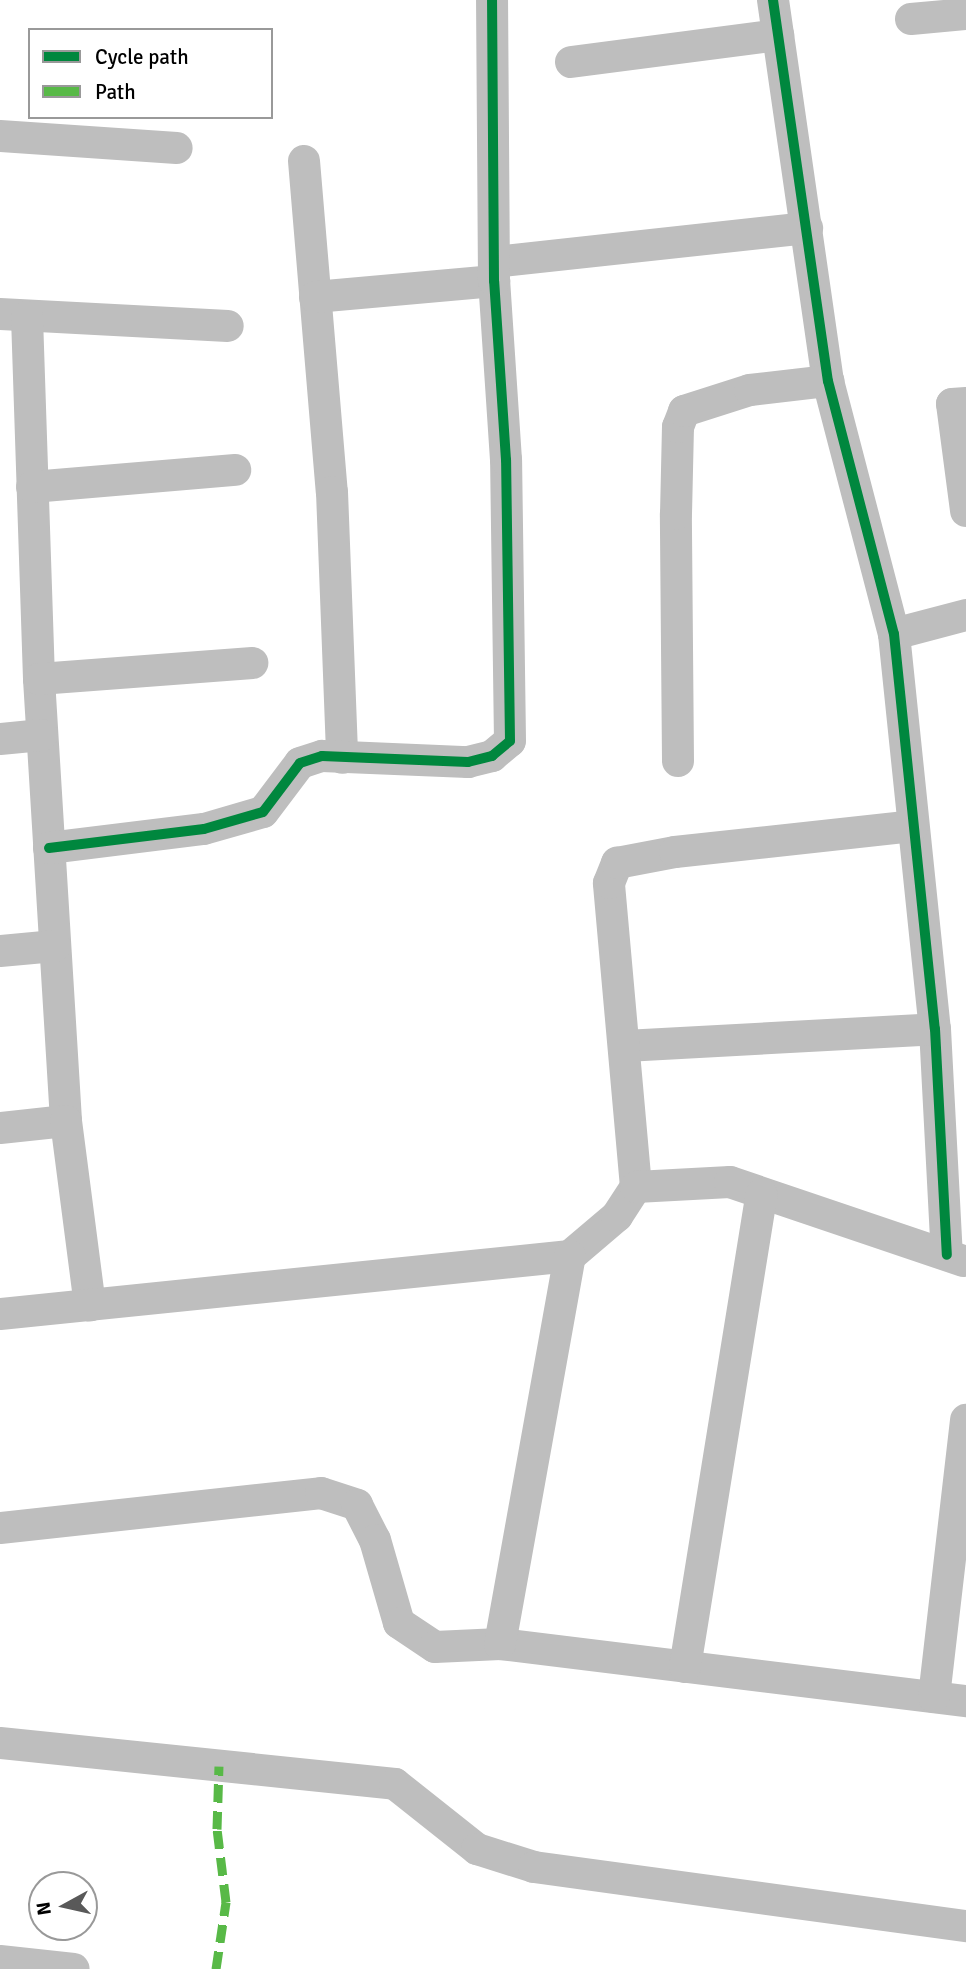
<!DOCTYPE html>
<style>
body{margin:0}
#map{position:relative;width:966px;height:1969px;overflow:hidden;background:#fff;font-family:Signika,sans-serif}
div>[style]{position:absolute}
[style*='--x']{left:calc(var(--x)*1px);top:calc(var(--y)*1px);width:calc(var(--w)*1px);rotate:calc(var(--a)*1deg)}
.minor>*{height:32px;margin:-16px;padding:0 16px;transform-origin:16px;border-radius:16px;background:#bebebe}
.quiet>*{height:9px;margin-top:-4.5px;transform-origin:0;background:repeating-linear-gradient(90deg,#58b947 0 18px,transparent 0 27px)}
.cycleway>*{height:10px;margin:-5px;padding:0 5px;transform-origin:5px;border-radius:5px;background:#00873e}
span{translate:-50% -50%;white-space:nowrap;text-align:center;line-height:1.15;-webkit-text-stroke:7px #fff;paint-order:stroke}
.legend{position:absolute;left:28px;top:28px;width:245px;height:91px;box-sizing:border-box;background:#fff;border:2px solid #999;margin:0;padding:9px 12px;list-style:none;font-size:21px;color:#000}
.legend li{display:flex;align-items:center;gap:14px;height:35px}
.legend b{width:35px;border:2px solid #999}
.north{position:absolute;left:28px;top:1871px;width:70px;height:70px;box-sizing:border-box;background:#fff;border:2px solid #999;border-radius:50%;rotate:262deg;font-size:19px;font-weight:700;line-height:28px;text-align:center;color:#000}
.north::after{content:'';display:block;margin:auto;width:24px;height:32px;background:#595959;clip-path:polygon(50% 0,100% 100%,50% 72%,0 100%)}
</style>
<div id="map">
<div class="minor">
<div style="--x:773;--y:0;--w:385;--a:81.8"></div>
<div style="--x:828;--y:381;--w:261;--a:75.4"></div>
<div style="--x:894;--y:634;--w:397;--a:84.1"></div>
<div style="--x:935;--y:1029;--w:226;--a:87"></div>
<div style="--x:911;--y:19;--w:55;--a:-5.2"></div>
<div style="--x:571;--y:62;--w:209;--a:-7.4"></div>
<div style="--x:0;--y:136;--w:177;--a:3.9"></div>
<div style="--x:304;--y:161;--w:332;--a:85.2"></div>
<div style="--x:332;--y:492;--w:266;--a:87.8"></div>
<div style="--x:494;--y:262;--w:315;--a:-6.2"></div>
<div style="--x:315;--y:297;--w:180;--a:-5.1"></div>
<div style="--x:0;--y:314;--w:228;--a:3"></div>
<div style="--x:27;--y:317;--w:362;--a:88.1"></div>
<div style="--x:39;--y:679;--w:443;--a:86.5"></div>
<div style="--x:966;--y:403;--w:14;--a:176"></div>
<div style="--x:952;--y:404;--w:108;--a:82.5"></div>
<div style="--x:32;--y:487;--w:204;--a:-4.8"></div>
<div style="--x:894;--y:634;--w:74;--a:-14.8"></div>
<div style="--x:39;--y:679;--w:214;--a:-4.3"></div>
<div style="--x:0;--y:739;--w:42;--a:-5.4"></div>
<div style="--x:678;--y:761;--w:247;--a:-90.5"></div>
<div style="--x:676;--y:514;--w:87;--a:-88.7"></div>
<div style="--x:678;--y:427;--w:17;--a:-69"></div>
<div style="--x:684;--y:411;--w:69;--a:-17.7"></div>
<div style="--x:750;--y:390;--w:79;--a:-6.6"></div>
<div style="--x:49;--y:848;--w:156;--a:-7"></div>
<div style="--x:204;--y:829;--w:61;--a:-16.1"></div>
<div style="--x:263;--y:812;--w:61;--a:-52.9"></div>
<div style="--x:300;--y:763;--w:23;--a:-18"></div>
<div style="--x:322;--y:756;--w:146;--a:2.4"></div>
<div style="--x:468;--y:762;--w:25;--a:-14"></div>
<div style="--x:492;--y:756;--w:23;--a:-40"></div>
<div style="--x:510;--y:741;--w:281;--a:-90.8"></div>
<div style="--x:506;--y:460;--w:179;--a:-93.8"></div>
<div style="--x:494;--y:281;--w:281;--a:-90.4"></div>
<div style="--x:0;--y:951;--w:55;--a:-5.2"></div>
<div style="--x:625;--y:1046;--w:310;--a:-3.1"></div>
<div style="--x:0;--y:1128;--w:66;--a:-6.1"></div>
<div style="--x:66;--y:1121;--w:186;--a:82.6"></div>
<div style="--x:636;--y:1187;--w:305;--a:-95.1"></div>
<div style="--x:609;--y:883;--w:22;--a:-68"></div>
<div style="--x:617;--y:863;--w:59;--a:-10.7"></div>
<div style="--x:675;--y:852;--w:239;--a:-6.2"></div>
<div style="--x:0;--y:1314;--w:573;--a:-5.81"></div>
<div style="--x:570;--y:1256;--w:62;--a:-40.4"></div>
<div style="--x:617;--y:1216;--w:35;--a:-57"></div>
<div style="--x:636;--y:1187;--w:94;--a:-3"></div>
<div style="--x:730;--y:1182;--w:246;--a:18.7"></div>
<div style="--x:0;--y:1528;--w:323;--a:-6.2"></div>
<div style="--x:321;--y:1493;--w:38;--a:18"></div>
<div style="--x:357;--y:1505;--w:39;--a:63"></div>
<div style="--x:375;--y:1540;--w:86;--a:73.9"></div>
<div style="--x:399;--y:1623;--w:43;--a:33.7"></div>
<div style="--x:435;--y:1647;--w:65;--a:-2.6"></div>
<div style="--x:500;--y:1644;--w:469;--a:7"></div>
<div style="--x:500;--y:1644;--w:394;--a:-79.8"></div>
<div style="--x:685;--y:1667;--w:479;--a:-80.8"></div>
<div style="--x:934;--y:1697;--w:279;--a:-83.4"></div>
<div style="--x:0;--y:1743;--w:397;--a:5.9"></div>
<div style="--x:395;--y:1784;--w:105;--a:38.4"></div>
<div style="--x:477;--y:1849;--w:60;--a:17.5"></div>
<div style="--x:534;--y:1867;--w:436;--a:7.8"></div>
<div style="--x:0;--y:1961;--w:74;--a:6.2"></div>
</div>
<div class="quiet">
<div style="--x:216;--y:1969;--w:68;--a:-81.5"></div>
<div style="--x:226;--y:1902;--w:74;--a:-97"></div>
<div style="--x:217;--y:1829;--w:63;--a:-88.2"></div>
</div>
<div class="cycleway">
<div style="--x:773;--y:0;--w:385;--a:81.8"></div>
<div style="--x:828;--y:381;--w:261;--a:75.4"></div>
<div style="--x:894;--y:634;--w:397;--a:84.1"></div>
<div style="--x:935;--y:1029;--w:226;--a:87"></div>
<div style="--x:49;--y:848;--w:156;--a:-7"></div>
<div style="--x:204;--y:829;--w:61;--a:-16.1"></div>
<div style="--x:263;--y:812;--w:61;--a:-52.9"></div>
<div style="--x:300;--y:763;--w:23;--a:-18"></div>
<div style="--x:322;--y:756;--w:146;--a:2.4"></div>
<div style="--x:468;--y:762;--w:25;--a:-14"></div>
<div style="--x:492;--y:756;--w:23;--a:-40"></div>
<div style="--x:510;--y:741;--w:281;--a:-90.8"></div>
<div style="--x:506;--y:460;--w:179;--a:-93.8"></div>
<div style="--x:494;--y:281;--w:281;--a:-90.4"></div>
</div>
<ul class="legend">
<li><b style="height:9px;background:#00873e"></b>Cycle path</li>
<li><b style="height:9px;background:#58b947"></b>Path</li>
</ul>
<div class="north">N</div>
</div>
